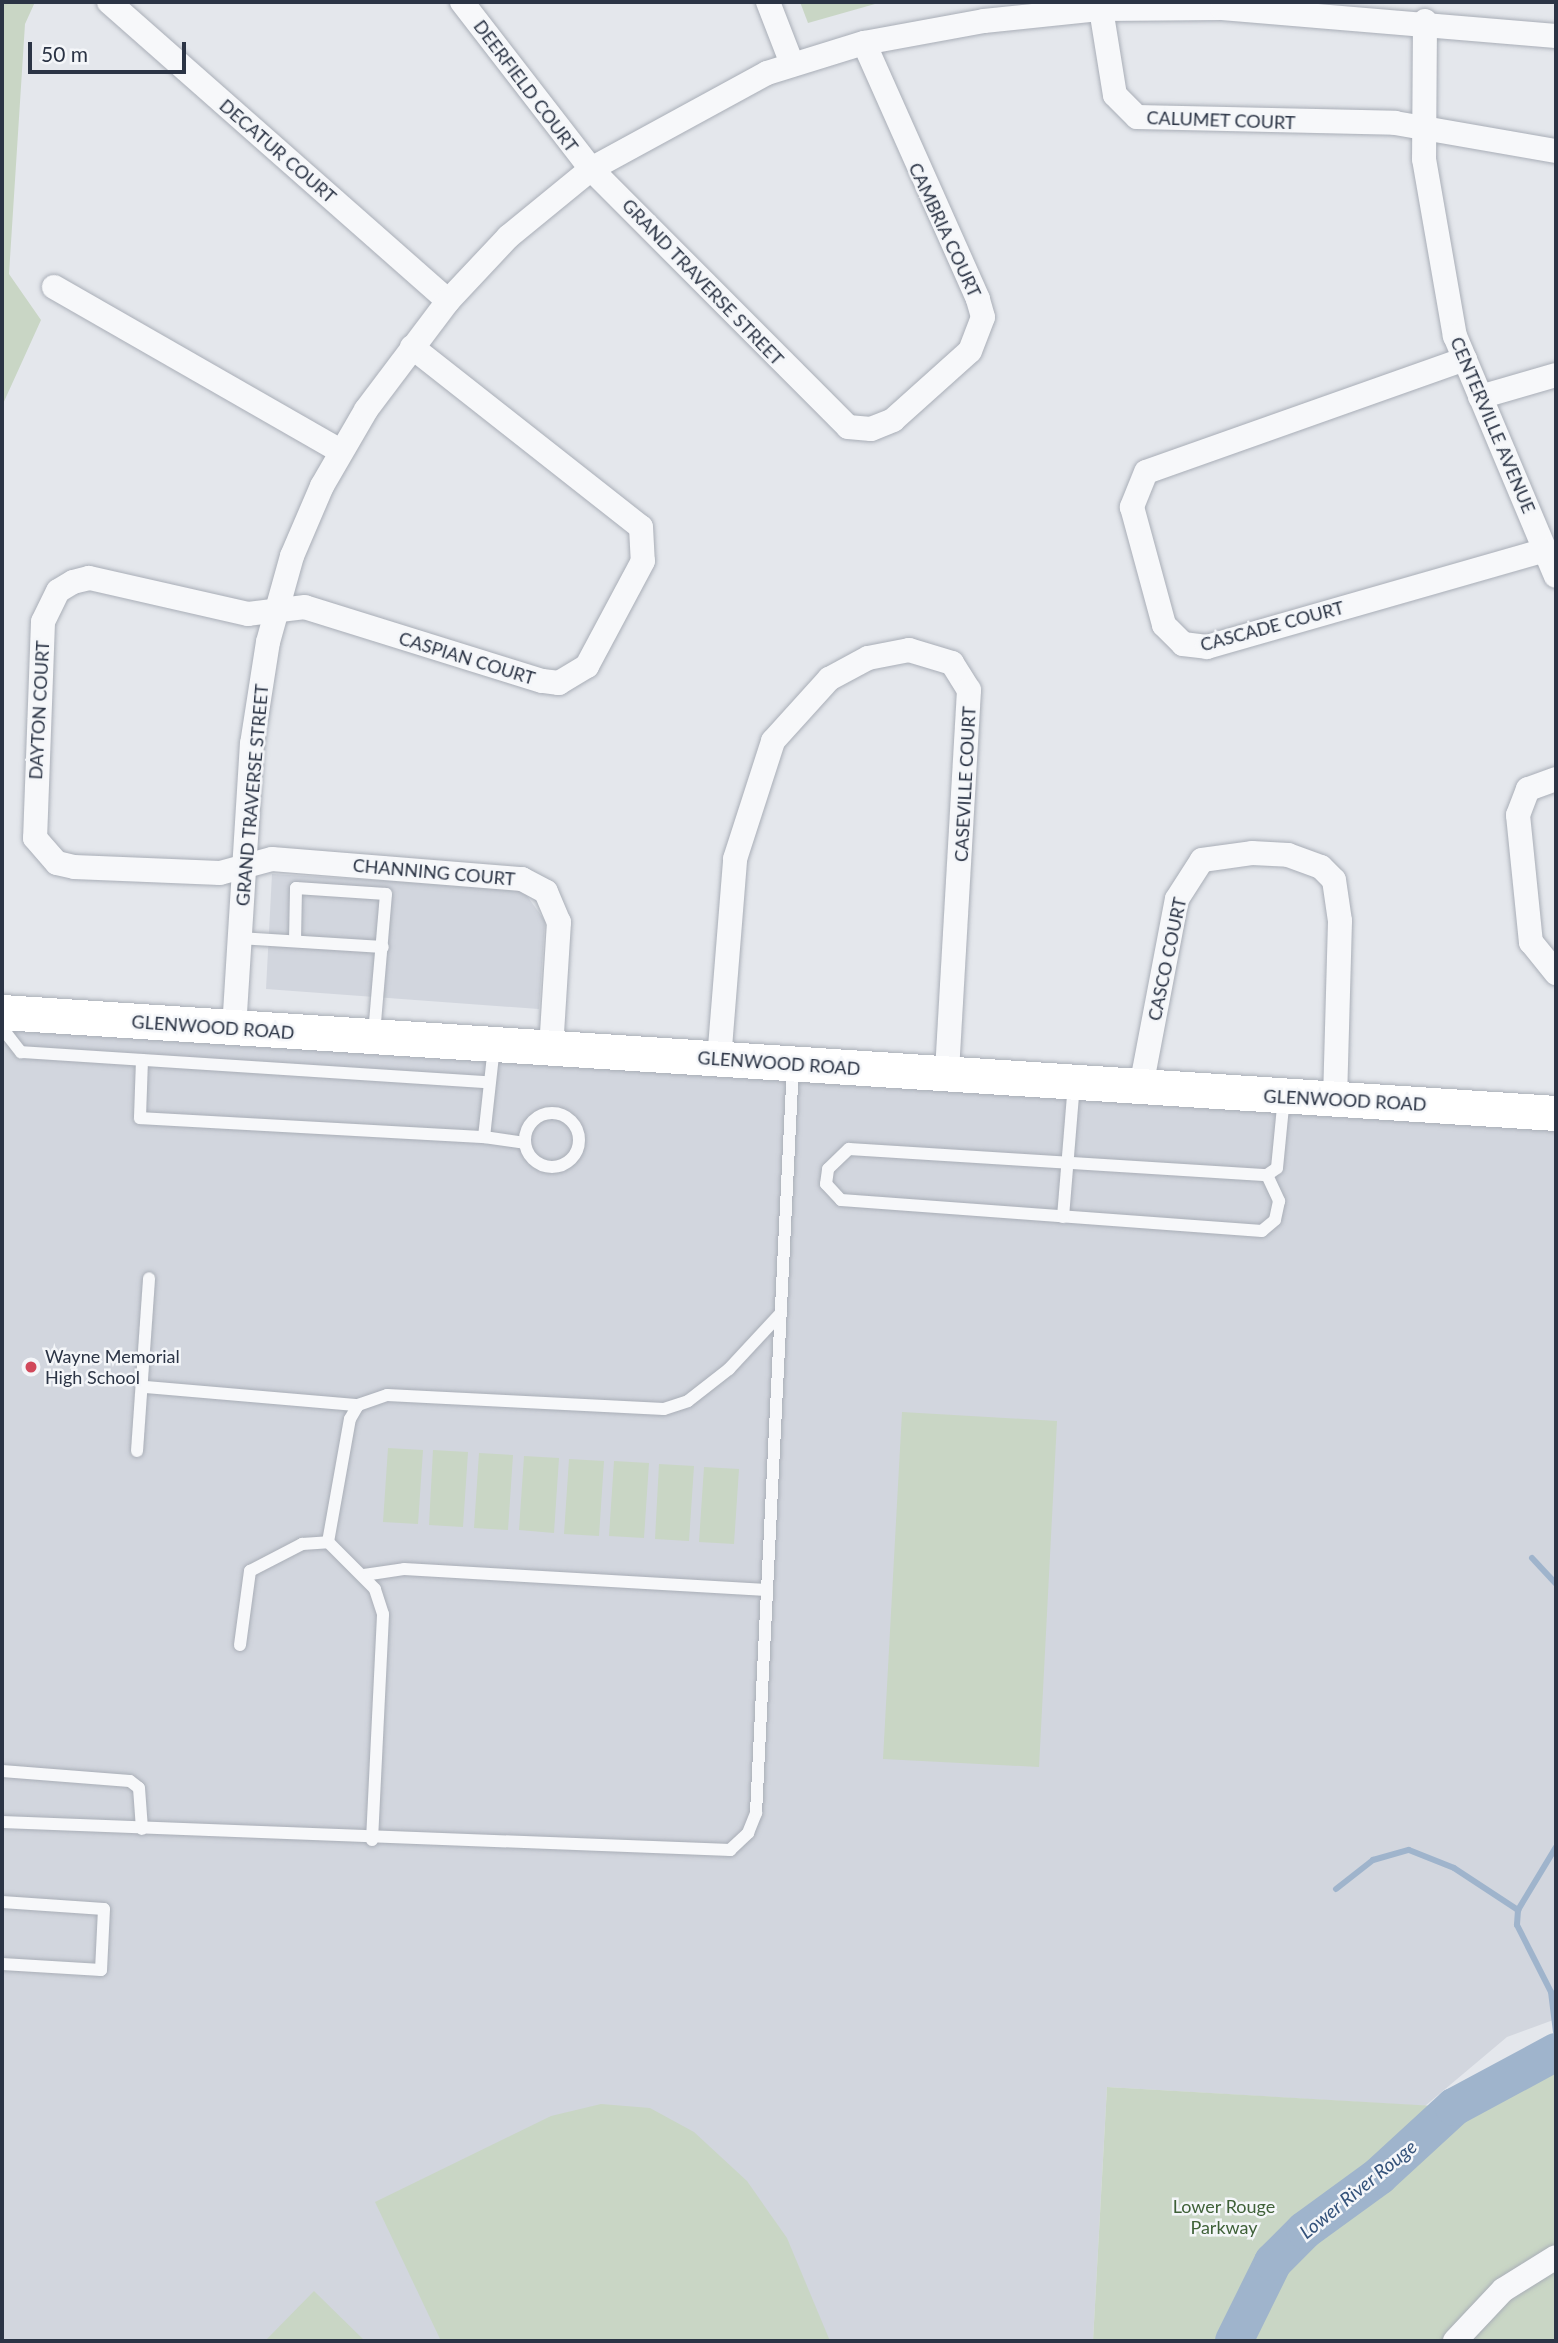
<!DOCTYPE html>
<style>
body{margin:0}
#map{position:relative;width:1558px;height:2343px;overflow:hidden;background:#e4e7ec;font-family:Lato,sans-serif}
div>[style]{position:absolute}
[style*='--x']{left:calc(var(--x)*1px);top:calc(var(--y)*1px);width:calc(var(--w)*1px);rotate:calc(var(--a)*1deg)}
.built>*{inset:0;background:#d2d6de}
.green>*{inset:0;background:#c9d6c5}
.stream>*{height:6px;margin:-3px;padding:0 3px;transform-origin:3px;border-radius:3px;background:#9fb4cc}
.river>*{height:38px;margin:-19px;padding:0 19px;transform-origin:19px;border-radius:19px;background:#9fb4cc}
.roads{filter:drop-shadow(0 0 2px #a9aeb7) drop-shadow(0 0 2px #a9aeb7)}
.lane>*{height:12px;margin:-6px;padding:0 6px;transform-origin:6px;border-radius:6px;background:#f7f8fa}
.lane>.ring{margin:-6px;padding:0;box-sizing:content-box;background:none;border:12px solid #f7f8fa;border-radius:50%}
.street>*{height:24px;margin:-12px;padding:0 12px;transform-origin:12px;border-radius:12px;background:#f7f8fa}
.secondary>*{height:35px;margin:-17.5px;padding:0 17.5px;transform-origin:17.5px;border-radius:17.5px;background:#fff}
.dots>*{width:19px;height:19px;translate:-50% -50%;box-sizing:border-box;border:4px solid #f4f6f9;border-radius:50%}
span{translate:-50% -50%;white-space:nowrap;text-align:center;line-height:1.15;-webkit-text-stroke:5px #f4f6f9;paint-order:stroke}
.street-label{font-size:18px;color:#2b3445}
.poi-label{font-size:18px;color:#2b3445}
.left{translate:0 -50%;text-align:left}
.park-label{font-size:18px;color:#3f6138}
.water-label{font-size:19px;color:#34527a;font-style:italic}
.frame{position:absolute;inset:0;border:4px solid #2b3445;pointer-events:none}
.scale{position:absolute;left:28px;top:42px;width:158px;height:32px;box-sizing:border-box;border:4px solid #2b3445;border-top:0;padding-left:9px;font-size:21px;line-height:24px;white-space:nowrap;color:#2b3445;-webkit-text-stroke:5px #f4f6f9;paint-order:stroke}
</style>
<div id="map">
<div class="built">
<div style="clip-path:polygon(272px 874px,522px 889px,545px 921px,539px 1009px,266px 989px)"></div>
<div style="clip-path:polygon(2px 1029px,1556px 1127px,1556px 2019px,1507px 2037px,1425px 2106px,1107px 2087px,1093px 2341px,2px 2341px)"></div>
</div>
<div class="green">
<div style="clip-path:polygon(2px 2px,35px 2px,25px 24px,9px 274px,41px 320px,2px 406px)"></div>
<div style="clip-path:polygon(800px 2px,882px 2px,808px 23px)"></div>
<div style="clip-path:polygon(902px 1412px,1057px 1421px,1039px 1767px,883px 1759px)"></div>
<div style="clip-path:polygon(388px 1448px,423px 1450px,418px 1524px,383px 1522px)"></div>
<div style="clip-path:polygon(433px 1450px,468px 1452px,463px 1527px,429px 1525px)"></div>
<div style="clip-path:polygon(479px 1453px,513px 1455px,508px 1530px,474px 1528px)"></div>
<div style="clip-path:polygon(524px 1456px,559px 1458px,554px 1533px,519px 1530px)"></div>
<div style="clip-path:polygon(569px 1459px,604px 1461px,599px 1536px,564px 1534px)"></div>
<div style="clip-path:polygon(614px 1461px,649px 1463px,644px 1538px,609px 1536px)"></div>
<div style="clip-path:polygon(659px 1464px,694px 1466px,689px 1541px,655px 1539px)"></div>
<div style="clip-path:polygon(704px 1467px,739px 1469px,734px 1544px,699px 1542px)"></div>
<div style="clip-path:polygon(1556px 2052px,1556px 2341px,1093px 2341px,1107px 2087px,1453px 2107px)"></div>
<div style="clip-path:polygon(601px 2104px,650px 2108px,694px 2132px,747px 2181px,787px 2238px,830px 2341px,441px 2341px,375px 2202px,551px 2116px)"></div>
<div style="clip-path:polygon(314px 2291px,365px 2341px,265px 2341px)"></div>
</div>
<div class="stream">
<div style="--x:1532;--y:1558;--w:35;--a:47"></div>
<div style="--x:1556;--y:1847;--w:74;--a:121.1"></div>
<div style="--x:1518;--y:1910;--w:15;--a:94"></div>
<div style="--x:1517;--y:1925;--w:75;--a:63.1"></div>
<div style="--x:1551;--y:1992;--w:40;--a:82.9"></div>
<div style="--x:1336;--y:1889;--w:47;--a:-38.1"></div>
<div style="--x:1373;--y:1860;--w:37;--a:-16"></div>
<div style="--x:1409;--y:1850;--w:48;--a:21.8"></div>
<div style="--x:1454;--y:1868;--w:77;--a:33.3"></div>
</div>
<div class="river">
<div style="--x:1234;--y:2341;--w:88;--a:-63.7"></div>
<div style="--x:1273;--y:2262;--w:45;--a:-45"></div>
<div style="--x:1305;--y:2230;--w:92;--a:-36.1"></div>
<div style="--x:1379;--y:2176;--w:102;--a:-42.6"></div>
<div style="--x:1454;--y:2107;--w:116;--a:-28.3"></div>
</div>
<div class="roads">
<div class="lane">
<div style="--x:239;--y:938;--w:144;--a:3.6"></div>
<div style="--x:295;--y:941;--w:53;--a:-88.9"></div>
<div style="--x:296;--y:888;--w:90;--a:3.8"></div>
<div style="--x:386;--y:894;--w:141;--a:94.9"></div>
<div style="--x:2;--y:1028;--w:31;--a:52"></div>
<div style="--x:21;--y:1052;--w:469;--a:3.7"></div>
<div style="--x:142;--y:1060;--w:58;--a:92"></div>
<div style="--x:140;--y:1118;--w:345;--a:3.2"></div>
<div style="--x:484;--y:1137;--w:92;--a:-83.7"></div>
<div class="ring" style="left:525px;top:1113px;width:42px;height:42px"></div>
<div style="--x:484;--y:1137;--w:41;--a:8.3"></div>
<div style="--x:1267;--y:1175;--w:29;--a:65"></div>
<div style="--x:1279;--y:1201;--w:19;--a:102"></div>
<div style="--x:1275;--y:1220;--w:17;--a:140"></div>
<div style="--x:1262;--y:1231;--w:422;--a:-175.8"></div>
<div style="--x:841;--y:1200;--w:22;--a:-133"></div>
<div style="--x:826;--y:1184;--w:15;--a:-82"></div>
<div style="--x:828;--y:1169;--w:29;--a:-44"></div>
<div style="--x:849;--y:1149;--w:419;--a:3.6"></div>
<div style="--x:1267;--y:1175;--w:12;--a:-35"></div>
<div style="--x:1277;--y:1168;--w:71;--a:-84.4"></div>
<div style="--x:1063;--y:1217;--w:134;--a:-85.3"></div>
<div style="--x:146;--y:1387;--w:213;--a:4.9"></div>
<div style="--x:137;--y:1451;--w:173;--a:-86"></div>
<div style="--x:364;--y:1575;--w:40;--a:-8.5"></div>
<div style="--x:404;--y:1569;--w:363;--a:3.3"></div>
<div style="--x:240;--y:1645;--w:75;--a:-82.3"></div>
<div style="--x:250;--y:1571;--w:59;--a:-27.4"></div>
<div style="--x:302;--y:1544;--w:26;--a:-4"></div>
<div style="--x:2;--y:1771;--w:128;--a:4.5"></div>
<div style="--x:130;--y:1781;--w:11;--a:38"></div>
<div style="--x:139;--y:1788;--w:41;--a:85.8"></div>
<div style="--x:2;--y:1822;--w:729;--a:2.2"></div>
<div style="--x:730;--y:1850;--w:25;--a:-43"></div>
<div style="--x:748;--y:1833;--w:22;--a:-68"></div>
<div style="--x:756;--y:1813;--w:750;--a:-87.17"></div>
<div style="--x:372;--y:1840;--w:226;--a:-87.2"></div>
<div style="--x:383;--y:1614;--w:26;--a:-108"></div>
<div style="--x:375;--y:1589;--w:66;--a:-135"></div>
<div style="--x:328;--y:1542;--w:125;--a:-79.9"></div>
<div style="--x:350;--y:1419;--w:16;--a:-60"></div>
<div style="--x:358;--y:1405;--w:31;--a:-19"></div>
<div style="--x:387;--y:1395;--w:277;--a:2.9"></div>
<div style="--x:664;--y:1409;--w:25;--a:-18"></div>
<div style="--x:688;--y:1401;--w:52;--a:-38"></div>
<div style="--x:729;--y:1369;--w:76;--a:-47.1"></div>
<div style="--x:2;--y:1902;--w:102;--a:3.9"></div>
<div style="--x:104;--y:1909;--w:61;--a:92.8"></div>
<div style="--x:101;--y:1970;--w:99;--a:-176.5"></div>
</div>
<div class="street">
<div style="--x:109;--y:2;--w:452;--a:41.4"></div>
<div style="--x:462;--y:2;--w:211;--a:52.3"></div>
<div style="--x:591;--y:169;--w:200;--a:-28.6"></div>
<div style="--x:767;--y:73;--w:102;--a:-17.2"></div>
<div style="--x:864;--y:43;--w:122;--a:-10.4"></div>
<div style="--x:984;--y:21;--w:118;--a:-5.9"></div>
<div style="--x:1101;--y:9;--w:121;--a:-0.5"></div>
<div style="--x:1222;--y:8;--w:335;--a:4.8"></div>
<div style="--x:768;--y:2;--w:66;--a:68.8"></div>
<div style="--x:1101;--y:9;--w:87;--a:80.8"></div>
<div style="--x:1115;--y:95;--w:31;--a:45"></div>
<div style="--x:1137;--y:117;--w:258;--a:1.3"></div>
<div style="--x:1395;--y:123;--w:163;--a:9.9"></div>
<div style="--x:1425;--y:21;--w:138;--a:90.4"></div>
<div style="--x:1424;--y:159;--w:180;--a:80.1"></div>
<div style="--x:1455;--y:336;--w:260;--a:67.2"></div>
<div style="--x:54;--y:287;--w:330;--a:29.8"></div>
<div style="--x:412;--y:347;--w:291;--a:38.2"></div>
<div style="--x:641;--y:527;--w:34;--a:87"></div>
<div style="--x:643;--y:561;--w:119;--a:118.1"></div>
<div style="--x:587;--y:666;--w:33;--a:149"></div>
<div style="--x:559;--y:683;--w:17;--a:-173"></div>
<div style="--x:542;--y:681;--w:248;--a:-162.7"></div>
<div style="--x:305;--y:607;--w:57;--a:173"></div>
<div style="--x:248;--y:614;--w:163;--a:-167.2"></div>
<div style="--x:89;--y:578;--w:16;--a:166"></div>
<div style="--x:73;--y:582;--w:17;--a:149"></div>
<div style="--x:58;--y:591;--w:34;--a:116"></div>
<div style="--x:43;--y:622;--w:216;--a:92.1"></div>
<div style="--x:35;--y:838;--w:33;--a:49"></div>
<div style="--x:57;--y:863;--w:17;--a:13"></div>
<div style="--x:74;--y:867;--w:146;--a:2.4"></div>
<div style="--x:220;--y:873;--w:54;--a:-15.1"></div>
<div style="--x:272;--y:859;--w:251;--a:4.6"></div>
<div style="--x:522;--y:879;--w:27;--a:28"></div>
<div style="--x:546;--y:892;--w:33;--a:67"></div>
<div style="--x:559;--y:922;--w:127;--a:93.6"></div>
<div style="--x:1465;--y:359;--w:338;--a:160.5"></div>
<div style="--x:1146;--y:472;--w:38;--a:112"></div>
<div style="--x:1132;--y:507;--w:122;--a:74.8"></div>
<div style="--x:1164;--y:625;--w:27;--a:45"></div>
<div style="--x:1183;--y:644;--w:24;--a:7"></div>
<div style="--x:1207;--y:647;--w:352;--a:-16"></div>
<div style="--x:1480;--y:397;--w:79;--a:-16.1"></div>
<div style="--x:1556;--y:779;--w:30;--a:160"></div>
<div style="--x:1528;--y:789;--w:28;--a:111"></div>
<div style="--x:1518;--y:815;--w:128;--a:84.2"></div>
<div style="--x:1531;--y:942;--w:40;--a:51"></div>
<div style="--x:234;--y:1029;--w:286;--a:-86.4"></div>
<div style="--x:252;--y:744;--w:103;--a:-81.1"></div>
<div style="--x:268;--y:642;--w:89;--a:-74.4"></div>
<div style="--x:292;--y:556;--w:76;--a:-66.8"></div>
<div style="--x:322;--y:486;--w:88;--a:-59.9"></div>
<div style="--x:366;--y:410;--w:136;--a:-53"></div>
<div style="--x:448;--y:301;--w:88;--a:-46.8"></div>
<div style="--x:508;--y:237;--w:107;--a:-39.3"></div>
<div style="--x:591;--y:169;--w:364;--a:45.1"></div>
<div style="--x:848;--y:427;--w:23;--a:5"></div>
<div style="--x:871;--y:429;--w:24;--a:-22"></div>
<div style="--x:893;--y:420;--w:103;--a:-41.9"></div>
<div style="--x:970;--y:351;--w:36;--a:-69"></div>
<div style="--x:983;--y:317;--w:19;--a:-106"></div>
<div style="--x:978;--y:299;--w:280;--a:-114"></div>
<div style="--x:719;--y:1060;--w:202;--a:-85.4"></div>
<div style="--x:735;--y:859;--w:124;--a:-72.1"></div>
<div style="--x:773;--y:741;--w:84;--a:-47.9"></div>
<div style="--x:829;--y:679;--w:44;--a:-28.3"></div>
<div style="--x:868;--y:658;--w:42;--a:-11"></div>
<div style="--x:909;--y:650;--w:45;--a:16.8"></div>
<div style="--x:952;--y:663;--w:32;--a:58"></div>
<div style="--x:969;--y:690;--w:385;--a:93.3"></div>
<div style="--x:1141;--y:1087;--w:191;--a:-79.2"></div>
<div style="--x:1177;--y:899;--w:46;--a:-57.3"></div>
<div style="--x:1202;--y:860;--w:50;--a:-8"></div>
<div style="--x:1252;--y:853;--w:36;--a:3"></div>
<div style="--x:1288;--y:855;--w:35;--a:20"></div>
<div style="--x:1321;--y:867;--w:18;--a:45"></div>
<div style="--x:1334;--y:880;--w:41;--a:81.7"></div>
<div style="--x:1340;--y:921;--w:178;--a:91.6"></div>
<div style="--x:1455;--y:2341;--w:70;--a:-46.7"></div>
<div style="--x:1503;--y:2290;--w:62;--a:-31.9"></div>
</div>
<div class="secondary">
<div style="--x:2;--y:1012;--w:1557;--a:3.72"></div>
</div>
</div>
<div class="dots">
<div style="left:31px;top:1367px;background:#d1495b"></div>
</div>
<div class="street-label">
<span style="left:526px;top:86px;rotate:53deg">DEERFIELD COURT</span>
<span style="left:1221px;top:120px;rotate:2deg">CALUMET COURT</span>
<span style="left:278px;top:151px;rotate:41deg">DECATUR COURT</span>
<span style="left:945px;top:230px;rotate:65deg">CAMBRIA COURT</span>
<span style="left:703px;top:282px;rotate:46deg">GRAND TRAVERSE STREET</span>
<span style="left:1493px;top:425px;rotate:67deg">CENTERVILLE AVENUE</span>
<span style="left:1272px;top:626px;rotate:-15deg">CASCADE COURT</span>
<span style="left:467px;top:658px;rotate:17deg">CASPIAN COURT</span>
<span style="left:39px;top:710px;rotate:-87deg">DAYTON COURT</span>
<span style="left:965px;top:784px;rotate:-87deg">CASEVILLE COURT</span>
<span style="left:252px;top:795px;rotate:-85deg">GRAND TRAVERSE STREET</span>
<span style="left:434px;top:872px;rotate:5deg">CHANNING COURT</span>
<span style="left:1167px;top:959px;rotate:-78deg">CASCO COURT</span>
<span style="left:213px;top:1027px;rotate:4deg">GLENWOOD ROAD</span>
<span style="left:779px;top:1063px;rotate:4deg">GLENWOOD ROAD</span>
<span style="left:1345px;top:1100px;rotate:3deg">GLENWOOD ROAD</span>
</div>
<div class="poi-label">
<span class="left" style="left:45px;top:1367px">Wayne Memorial<br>High School</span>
</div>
<div class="park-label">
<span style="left:1224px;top:2217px">Lower Rouge<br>Parkway</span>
</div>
<div class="water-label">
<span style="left:1358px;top:2189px;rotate:-39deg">Lower River Rouge</span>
</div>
<div class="frame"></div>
<div class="scale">50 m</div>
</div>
